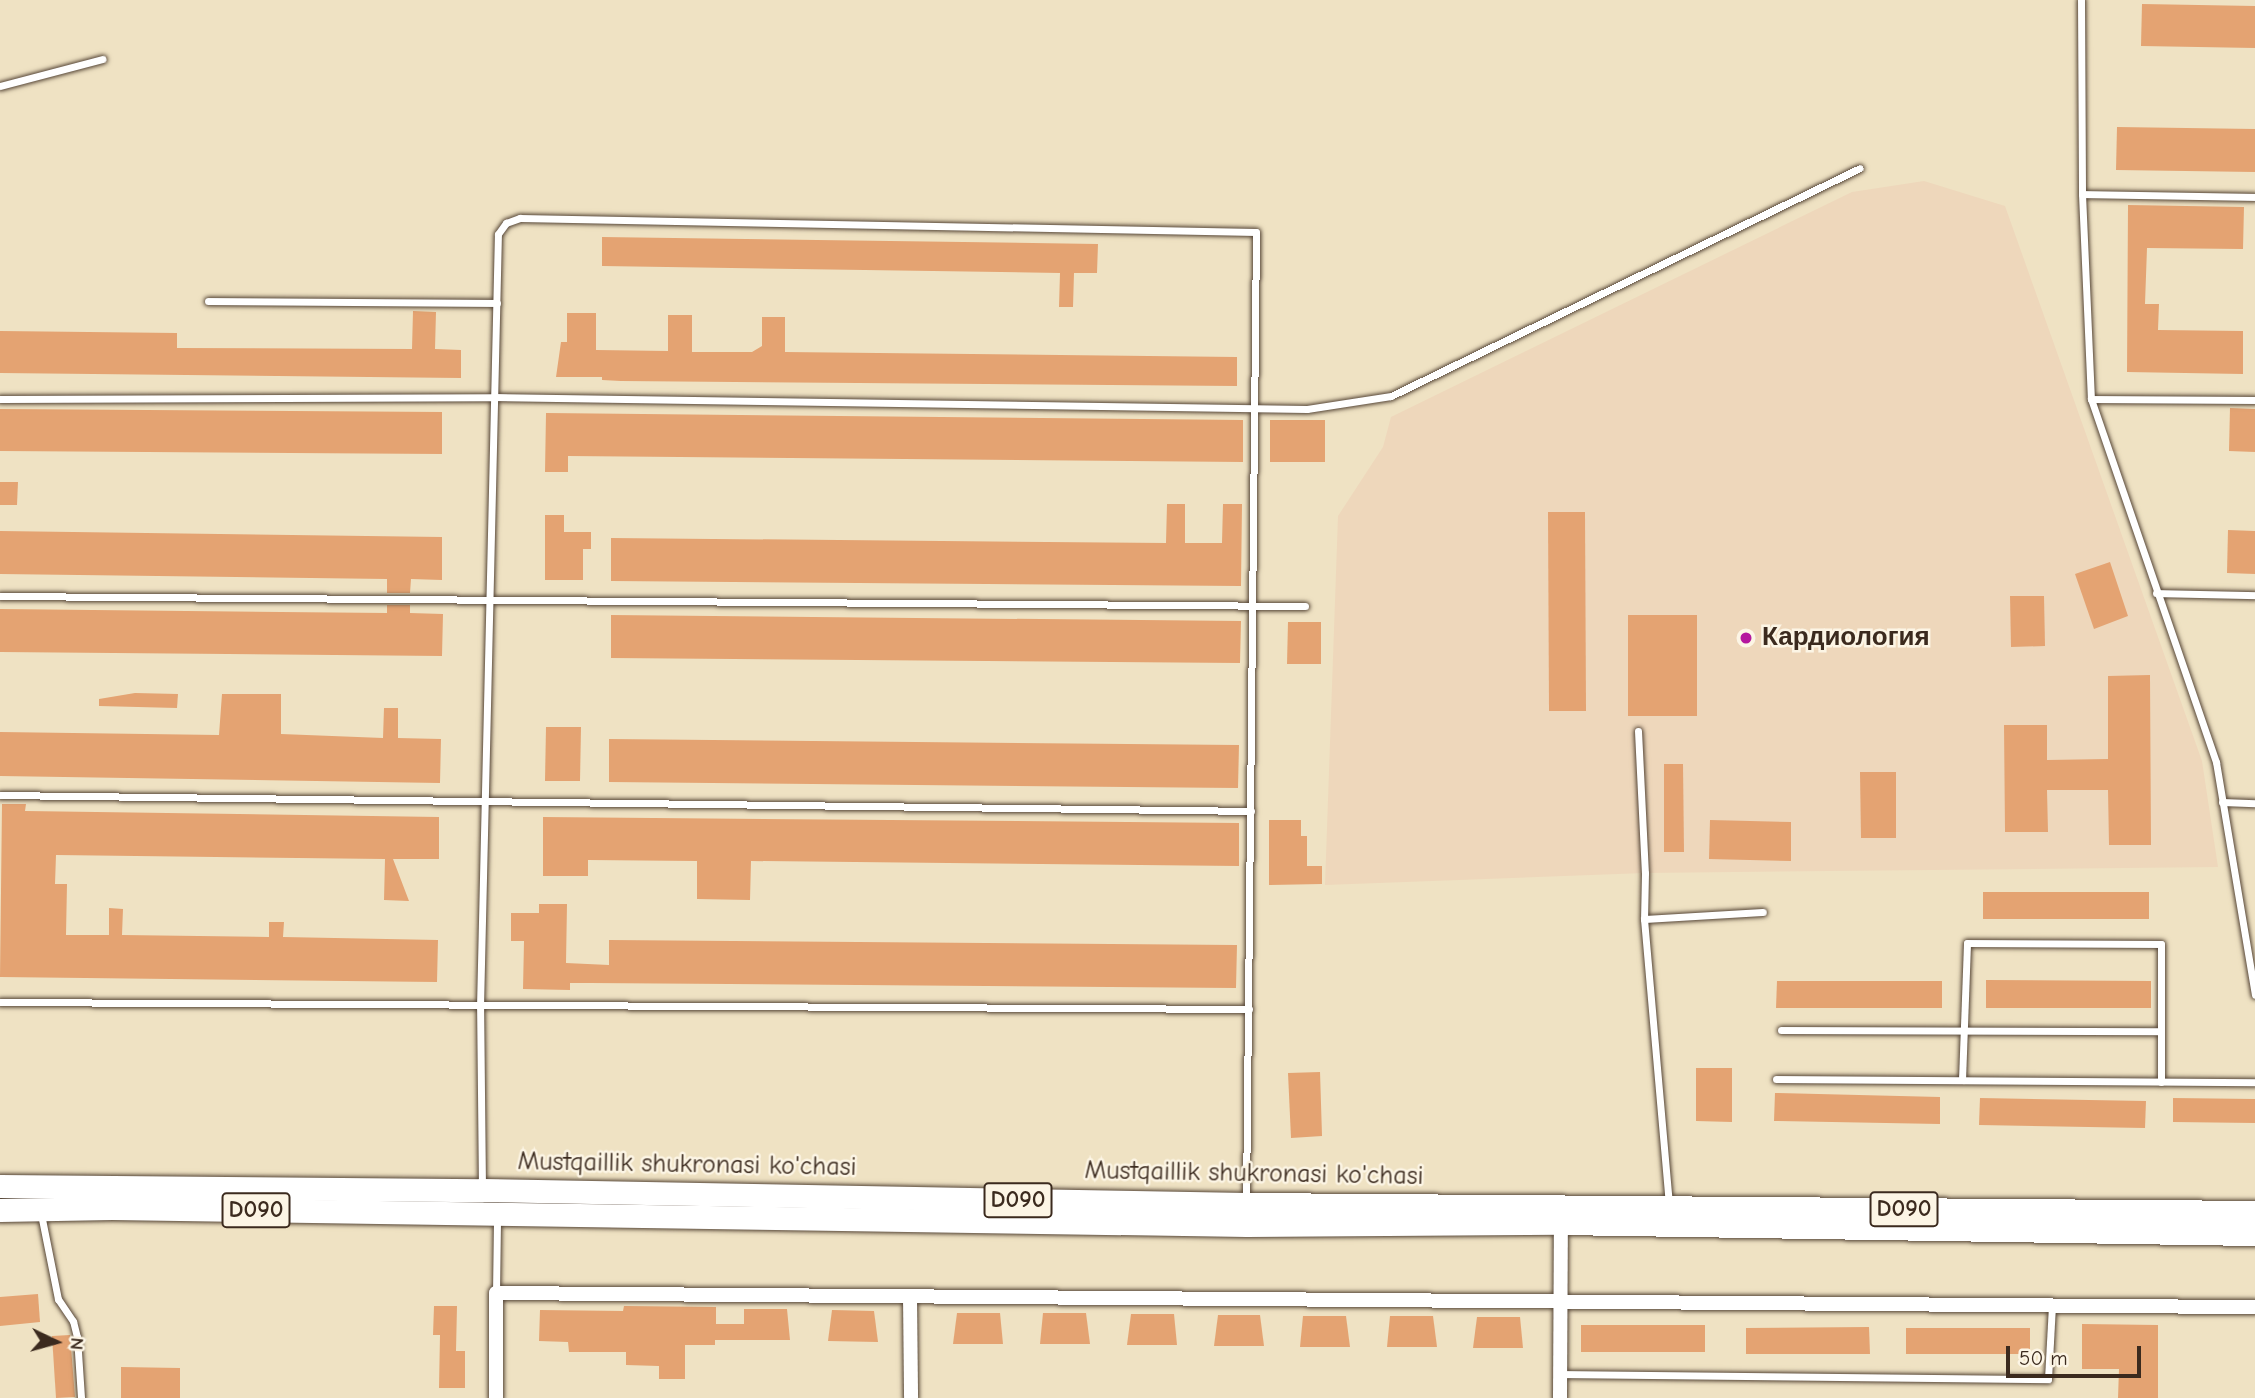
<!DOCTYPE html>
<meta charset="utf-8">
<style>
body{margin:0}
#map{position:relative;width:2255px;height:1398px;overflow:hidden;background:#efe2c3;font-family:"Comic Neue",sans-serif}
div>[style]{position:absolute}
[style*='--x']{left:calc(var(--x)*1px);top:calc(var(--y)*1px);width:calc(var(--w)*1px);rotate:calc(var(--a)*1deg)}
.built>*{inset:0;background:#eed7bb}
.building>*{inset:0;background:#e4a372}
.roads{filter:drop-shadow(0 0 2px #564637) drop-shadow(0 0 2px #564637)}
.lane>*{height:7px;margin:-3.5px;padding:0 3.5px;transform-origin:3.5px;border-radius:3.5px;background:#fff}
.street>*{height:14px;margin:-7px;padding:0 7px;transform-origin:7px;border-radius:7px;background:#fff}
.primary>*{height:23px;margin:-11.5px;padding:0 11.5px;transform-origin:11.5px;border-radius:11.5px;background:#fff}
.dots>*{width:19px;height:19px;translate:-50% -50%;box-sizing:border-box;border:4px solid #fcf5e5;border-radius:50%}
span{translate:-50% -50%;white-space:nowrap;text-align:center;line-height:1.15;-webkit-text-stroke:5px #fcf5e5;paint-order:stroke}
.shield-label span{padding:2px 5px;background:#fcf5e5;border:2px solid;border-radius:5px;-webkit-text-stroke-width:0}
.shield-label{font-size:24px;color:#3b2a1e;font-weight:700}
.poi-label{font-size:26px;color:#3b2a1e;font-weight:700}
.left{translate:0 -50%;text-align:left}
.street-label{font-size:26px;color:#3b2a1e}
.north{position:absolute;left:21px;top:1307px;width:70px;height:70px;-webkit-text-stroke:5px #fcf5e5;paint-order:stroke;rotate:95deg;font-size:19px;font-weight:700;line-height:28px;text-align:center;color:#3b2a1e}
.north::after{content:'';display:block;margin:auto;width:24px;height:32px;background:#3b2a1e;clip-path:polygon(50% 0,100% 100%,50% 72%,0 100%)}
.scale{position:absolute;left:2006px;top:1346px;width:135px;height:32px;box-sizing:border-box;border:4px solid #3b2a1e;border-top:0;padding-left:9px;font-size:21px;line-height:24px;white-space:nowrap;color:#3b2a1e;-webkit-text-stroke:5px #fcf5e5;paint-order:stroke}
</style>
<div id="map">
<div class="built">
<div style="clip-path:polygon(1924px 181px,2005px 206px,2202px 761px,2218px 867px,1645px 873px,1325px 885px,1338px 516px,1383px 447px,1391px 417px,1852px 192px)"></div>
</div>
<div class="building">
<div style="clip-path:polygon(2142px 4px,2255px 6px,2255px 48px,2141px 46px)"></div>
<div style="clip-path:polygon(2117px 127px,2255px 129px,2255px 172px,2116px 170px)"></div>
<div style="clip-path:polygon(2128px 205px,2244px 207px,2243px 249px,2147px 248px,2145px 304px,2159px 304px,2158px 330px,2243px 331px,2243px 374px,2127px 372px)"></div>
<div style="clip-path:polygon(602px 237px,1098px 244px,1097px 273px,1074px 273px,1073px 307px,1059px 307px,1060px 273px,602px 266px)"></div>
<div style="clip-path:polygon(413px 311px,436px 312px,435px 349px,461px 350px,461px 378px,0 373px,0 331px,177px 333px,177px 348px,412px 349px)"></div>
<div style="clip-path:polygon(567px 313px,596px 313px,596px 350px,668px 351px,668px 315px,692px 315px,692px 352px,752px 352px,762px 346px,762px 317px,785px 317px,785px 352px,1237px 357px,1237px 386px,621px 381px,602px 380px,602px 377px,556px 377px,561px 342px,567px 342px)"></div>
<div style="clip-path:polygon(2230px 408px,2255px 409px,2255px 452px,2229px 451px)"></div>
<div style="clip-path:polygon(0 409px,442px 412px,442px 454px,0 451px)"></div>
<div style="clip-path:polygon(546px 413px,1243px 420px,1243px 462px,568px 456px,568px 472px,545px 472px)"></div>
<div style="clip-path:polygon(1270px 420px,1325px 420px,1325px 462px,1270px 462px)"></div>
<div style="clip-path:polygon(0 482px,18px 482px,17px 505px,0 505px)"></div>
<div style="clip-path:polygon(1167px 504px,1185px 504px,1185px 543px,1222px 543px,1223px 504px,1242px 504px,1241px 586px,611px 581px,611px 538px,1166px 543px)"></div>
<div style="clip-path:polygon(1548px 512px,1585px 512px,1586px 711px,1549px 711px)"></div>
<div style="clip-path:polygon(545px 515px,564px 515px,564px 532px,591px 532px,591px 549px,583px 549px,583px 580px,545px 580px)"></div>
<div style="clip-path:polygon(2228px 530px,2255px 531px,2255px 574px,2227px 573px)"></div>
<div style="clip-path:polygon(0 531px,442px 537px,442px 580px,411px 579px,410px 593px,387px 593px,387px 579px,0 574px)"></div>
<div style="clip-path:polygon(2110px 562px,2128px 616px,2094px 629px,2075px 574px)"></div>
<div style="clip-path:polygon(2010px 596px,2044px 596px,2045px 646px,2011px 647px)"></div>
<div style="clip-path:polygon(387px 605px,410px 605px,410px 613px,443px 614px,442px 656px,0 652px,0 609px,387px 613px)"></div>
<div style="clip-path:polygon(611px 615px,1241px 621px,1240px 663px,611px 658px)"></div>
<div style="clip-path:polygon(1628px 615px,1697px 615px,1697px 716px,1628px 716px)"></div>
<div style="clip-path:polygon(1288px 622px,1321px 622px,1321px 664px,1287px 664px)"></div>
<div style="clip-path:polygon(2150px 675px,2151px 845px,2109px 845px,2108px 790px,2047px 790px,2048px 832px,2005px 832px,2004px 725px,2047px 725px,2047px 760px,2108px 759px,2108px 676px)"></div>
<div style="clip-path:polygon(135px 693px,178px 694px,177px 708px,99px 706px,99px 699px)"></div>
<div style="clip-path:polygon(222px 694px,281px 694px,281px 734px,383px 738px,384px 708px,398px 708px,398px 738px,441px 739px,440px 783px,0 776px,0 732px,219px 735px)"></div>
<div style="clip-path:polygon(546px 727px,581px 727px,580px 781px,545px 781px)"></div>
<div style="clip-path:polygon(609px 739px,1239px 745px,1238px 788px,609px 782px)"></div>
<div style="clip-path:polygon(1664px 764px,1683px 764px,1684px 852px,1664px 852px)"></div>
<div style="clip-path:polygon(1860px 772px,1896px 772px,1896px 838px,1861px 838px)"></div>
<div style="clip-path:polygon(2px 804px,26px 804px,25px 811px,439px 817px,439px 859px,393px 859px,409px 901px,384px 900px,385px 859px,56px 855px,55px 884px,67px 884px,66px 935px,109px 935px,109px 908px,123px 909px,122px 935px,269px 937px,269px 922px,284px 922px,283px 937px,438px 940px,437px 982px,0 977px)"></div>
<div style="clip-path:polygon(543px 817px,1239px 823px,1239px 866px,751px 861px,750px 900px,697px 899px,697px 861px,588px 860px,588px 876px,543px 876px)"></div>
<div style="clip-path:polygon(1269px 820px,1301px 820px,1301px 836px,1307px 836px,1307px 866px,1322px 866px,1322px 884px,1269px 885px)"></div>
<div style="clip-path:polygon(1710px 820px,1791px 822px,1791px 861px,1709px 859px)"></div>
<div style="clip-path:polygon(1983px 892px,2149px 892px,2149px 919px,1983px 919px)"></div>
<div style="clip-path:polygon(539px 904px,567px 904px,566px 963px,609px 965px,609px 940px,1237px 945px,1236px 988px,590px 983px,570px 983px,570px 990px,523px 989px,524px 941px,511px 941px,511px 913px,539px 913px)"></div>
<div style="clip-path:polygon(1986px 980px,2151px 981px,2151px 1008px,1986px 1008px)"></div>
<div style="clip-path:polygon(1777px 981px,1942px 981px,1942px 1008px,1776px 1008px)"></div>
<div style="clip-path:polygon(1696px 1068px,1732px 1068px,1732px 1122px,1696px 1121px)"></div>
<div style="clip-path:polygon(1320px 1072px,1322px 1136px,1291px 1138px,1288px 1073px)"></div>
<div style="clip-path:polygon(1775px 1093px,1940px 1097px,1940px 1124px,1774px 1121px)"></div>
<div style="clip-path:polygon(1980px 1098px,2146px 1101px,2145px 1128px,1979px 1125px)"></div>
<div style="clip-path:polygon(2173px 1098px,2255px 1099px,2255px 1123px,2173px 1122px)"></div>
<div style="clip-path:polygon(38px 1294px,40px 1322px,0 1326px,0 1297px)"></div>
<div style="clip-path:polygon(434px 1306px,457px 1306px,456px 1351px,465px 1351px,465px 1388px,439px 1388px,440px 1335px,433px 1335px)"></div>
<div style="clip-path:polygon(624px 1306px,716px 1307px,716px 1324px,744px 1324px,744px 1309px,787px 1309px,790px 1340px,715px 1340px,715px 1345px,685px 1345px,685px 1379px,659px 1379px,659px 1366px,626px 1365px,626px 1352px,569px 1352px,568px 1342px,539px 1341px,540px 1310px,623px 1311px)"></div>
<div style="clip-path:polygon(832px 1310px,874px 1311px,878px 1342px,828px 1341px)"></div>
<div style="clip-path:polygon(957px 1313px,1000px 1313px,1003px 1344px,953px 1344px)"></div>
<div style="clip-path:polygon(1043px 1313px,1086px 1313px,1090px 1344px,1040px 1344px)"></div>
<div style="clip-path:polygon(1131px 1314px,1174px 1314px,1177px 1345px,1127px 1345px)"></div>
<div style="clip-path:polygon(1218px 1315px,1260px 1315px,1264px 1346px,1214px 1346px)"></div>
<div style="clip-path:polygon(1303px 1316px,1346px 1316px,1350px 1347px,1300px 1347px)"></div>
<div style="clip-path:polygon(1390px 1316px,1433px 1316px,1437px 1347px,1387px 1347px)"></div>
<div style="clip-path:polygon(1477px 1317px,1520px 1317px,1523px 1348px,1473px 1348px)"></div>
<div style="clip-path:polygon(2082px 1324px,2158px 1325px,2158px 1398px,2118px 1398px,2119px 1369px,2082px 1369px)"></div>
<div style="clip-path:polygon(1581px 1325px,1705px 1325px,1705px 1352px,1581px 1352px)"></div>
<div style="clip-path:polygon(1869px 1327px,1870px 1354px,1746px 1354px,1746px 1328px)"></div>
<div style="clip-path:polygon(1906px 1328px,2030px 1328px,2030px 1354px,1906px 1354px)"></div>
<div style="clip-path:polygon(70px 1335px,75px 1397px,56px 1398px,52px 1336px)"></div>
<div style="clip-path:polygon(121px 1367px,180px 1368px,180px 1398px,121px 1398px)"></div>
</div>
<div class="roads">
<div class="lane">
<div style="--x:2081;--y:0;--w:194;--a:89.7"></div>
<div style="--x:2082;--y:194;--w:205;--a:87.5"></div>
<div style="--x:2091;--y:399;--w:384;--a:71"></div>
<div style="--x:2216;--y:762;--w:236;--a:80.5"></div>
<div style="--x:0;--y:86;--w:106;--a:-14.8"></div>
<div style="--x:2082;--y:194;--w:173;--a:1"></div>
<div style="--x:208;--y:301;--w:289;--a:0.4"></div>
<div style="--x:0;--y:399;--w:494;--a:-0.2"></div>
<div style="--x:494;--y:397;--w:813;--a:0.85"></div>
<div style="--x:1307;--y:409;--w:85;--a:-8.8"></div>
<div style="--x:1391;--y:396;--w:521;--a:-25.93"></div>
<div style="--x:2091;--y:399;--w:164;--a:0.3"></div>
<div style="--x:2156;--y:593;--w:99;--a:1.2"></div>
<div style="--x:0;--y:596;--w:1305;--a:0.44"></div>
<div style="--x:1638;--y:731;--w:142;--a:87.2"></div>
<div style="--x:1645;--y:873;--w:46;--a:91.2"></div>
<div style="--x:1644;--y:919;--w:284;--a:85"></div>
<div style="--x:0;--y:795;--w:1251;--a:0.73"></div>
<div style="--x:2222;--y:802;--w:33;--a:2"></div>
<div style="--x:1644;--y:919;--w:119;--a:-3.4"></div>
<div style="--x:0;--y:1002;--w:1249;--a:0.32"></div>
<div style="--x:1781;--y:1030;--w:380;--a:0.2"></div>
<div style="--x:1776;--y:1079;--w:479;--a:0.4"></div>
<div style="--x:1962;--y:1080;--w:137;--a:-87.9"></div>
<div style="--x:1967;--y:943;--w:194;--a:0.3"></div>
<div style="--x:2161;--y:944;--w:138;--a:90"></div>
<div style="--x:482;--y:1188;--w:181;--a:-90.6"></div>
<div style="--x:480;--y:1007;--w:773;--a:-88.67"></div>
<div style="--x:498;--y:234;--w:14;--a:-54"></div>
<div style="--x:506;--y:223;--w:15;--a:-20"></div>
<div style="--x:520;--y:218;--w:736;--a:1.09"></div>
<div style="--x:1256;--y:232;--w:968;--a:90.59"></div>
<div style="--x:41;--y:1214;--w:87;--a:78.7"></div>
<div style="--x:58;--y:1299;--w:27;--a:56"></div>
<div style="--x:73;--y:1321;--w:16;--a:76"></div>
<div style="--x:77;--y:1337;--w:61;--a:86.2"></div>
<div style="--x:496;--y:1293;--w:75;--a:-89.2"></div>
<div style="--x:1560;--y:1374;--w:488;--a:0.6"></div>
<div style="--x:2048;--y:1379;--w:74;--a:-86.9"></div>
</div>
<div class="street">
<div style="--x:910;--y:1296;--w:102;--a:89.4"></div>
<div style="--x:496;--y:1398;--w:105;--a:-90"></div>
<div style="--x:496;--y:1293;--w:1759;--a:0.46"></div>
<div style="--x:1560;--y:1398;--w:175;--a:-89.7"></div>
</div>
<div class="primary">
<div style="--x:0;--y:1186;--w:482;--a:0.5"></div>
<div style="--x:482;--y:1190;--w:764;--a:1.05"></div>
<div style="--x:1246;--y:1204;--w:1009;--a:0.45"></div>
<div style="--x:0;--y:1210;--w:112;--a:-1"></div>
<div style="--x:112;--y:1208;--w:1135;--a:0.86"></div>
<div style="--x:1247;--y:1225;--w:314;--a:-0.4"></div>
<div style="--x:1561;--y:1223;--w:694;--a:0.91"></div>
</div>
</div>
<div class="dots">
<div style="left:1746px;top:638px;background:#b5179e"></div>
</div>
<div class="shield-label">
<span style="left:1018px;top:1200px">D090</span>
<span style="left:1904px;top:1209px">D090</span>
<span style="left:256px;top:1210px">D090</span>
</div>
<div class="poi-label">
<span class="left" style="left:1762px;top:638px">Кардиология</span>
</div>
<div class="street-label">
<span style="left:687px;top:1165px;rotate:1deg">Mustqaillik shukronasi ko'chasi</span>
<span style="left:1254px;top:1174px;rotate:1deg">Mustqaillik shukronasi ko'chasi</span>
</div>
<div class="north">N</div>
<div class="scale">50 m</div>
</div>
